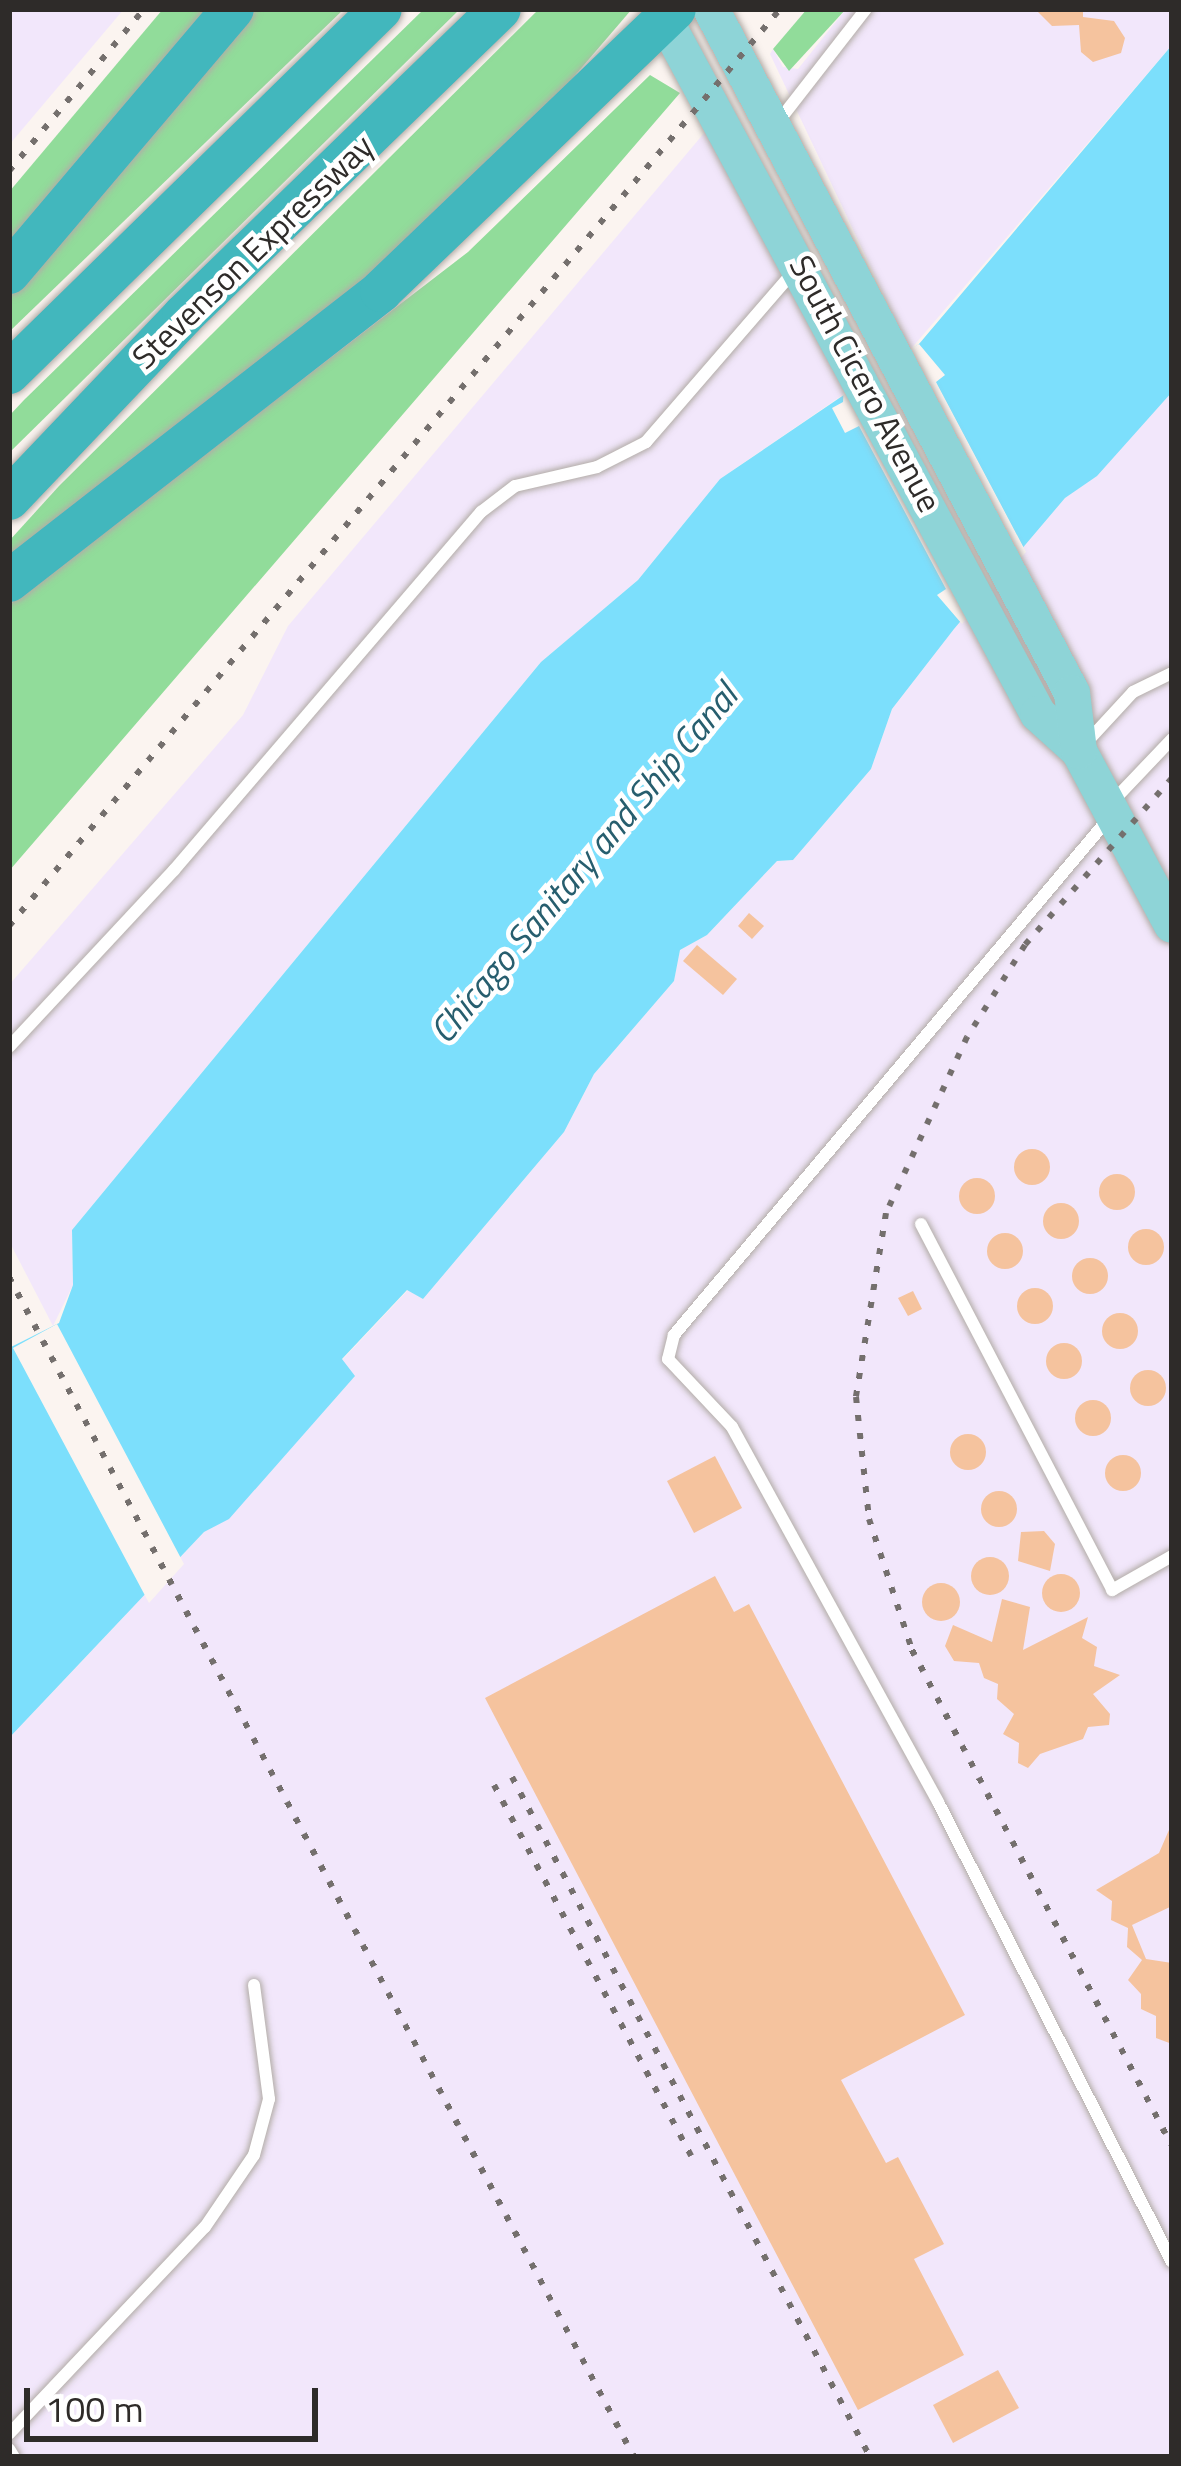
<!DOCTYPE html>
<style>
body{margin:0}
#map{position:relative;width:1181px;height:2466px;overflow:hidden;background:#fbf4f0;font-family:"Titillium Web",sans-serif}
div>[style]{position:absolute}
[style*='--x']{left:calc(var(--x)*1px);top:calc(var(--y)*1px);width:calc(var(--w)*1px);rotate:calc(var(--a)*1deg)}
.industrial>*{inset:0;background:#f2e7fb}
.green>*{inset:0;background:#91dc9a}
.water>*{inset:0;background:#7cdffc}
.pier>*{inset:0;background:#fbf4f0}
.building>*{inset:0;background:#f5c39e}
.round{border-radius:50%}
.roads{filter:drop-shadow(0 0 3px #b2aca7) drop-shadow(0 0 3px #b2aca7)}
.lane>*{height:12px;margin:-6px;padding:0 6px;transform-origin:6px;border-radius:6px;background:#fff}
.primary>*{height:36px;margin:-18px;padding:0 18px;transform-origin:18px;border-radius:18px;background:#8ed4d7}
.highway>*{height:42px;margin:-21px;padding:0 21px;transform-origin:21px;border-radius:21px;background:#42b7bd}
.rail>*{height:6px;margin-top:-3px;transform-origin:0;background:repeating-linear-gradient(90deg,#746f6d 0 6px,transparent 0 18px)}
span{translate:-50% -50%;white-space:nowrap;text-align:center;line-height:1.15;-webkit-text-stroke:9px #fff;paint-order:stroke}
.street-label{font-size:33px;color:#2e2b29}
.water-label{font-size:36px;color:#275e6e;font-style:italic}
.frame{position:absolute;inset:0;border:12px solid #2e2b29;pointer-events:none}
.scale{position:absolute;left:24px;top:2388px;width:294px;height:54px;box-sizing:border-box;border:6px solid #2e2b29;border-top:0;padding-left:15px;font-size:36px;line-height:42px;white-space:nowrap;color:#2e2b29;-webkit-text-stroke:9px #fff;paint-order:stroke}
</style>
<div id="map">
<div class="industrial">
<div style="clip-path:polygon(9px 9px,124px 9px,9px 145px)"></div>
<div style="clip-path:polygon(846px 9px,1172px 9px,1172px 45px,910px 350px,770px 54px,773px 49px,783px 67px,798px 69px)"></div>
<div style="clip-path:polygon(705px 132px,847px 392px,720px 479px,638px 580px,541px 662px,72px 1230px,73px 1285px,53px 1326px,9px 1241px,9px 985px,243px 715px,288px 626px)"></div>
<div style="clip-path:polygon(1172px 392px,1172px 2457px,9px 2457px,9px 1738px,204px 1532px,229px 1518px,354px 1377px,342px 1360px,408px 1290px,423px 1299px,564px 1132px,594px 1074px,674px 981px,680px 950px,707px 935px,777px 861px,793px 860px,871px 769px,892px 709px,954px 629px,1065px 498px,1097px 475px)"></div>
</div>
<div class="green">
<div style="clip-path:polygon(163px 9px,212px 9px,9px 253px,9px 192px)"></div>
<div style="clip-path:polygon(249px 9px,344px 9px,9px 332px,9px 295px)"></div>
<div style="clip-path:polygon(424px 9px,460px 9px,9px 453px,9px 416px,24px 400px)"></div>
<div style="clip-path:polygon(539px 9px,632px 9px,505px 157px,434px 226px,9px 560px,9px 541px,59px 486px)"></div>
<div style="clip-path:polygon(807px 9px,846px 9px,789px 71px,773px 49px)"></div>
<div style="clip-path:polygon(650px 75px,680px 93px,9px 871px,9px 605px,468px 252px)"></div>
</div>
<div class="water">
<div style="clip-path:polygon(evenodd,1172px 45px,1172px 392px,1097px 476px,1065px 498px,954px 629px,892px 709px,871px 769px,793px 860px,777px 861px,707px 935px,680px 950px,674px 981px,594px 1074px,564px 1132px,423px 1299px,407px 1290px,342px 1359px,355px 1376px,229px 1519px,204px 1532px,9px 1738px,9px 1348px,59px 1323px,73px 1285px,72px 1230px,541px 662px,638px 580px,720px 479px,919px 344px,1172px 45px,101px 1450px,127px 1461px,123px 1488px,96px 1492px,86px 1466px,101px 1450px)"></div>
</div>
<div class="pier">
<div style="clip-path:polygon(919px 344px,945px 375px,936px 382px,1026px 552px,962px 624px,937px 595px,946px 589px,859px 426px,845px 433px,832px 408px,843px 402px,844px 387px)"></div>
<div style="clip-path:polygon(evenodd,57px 1324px,184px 1564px,149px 1603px,13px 1348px,57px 1324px,103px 1456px,122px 1464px,115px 1487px,92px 1479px,103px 1456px)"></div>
</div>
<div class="building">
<div style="clip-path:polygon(1035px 9px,1083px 9px,1083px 17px,1114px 21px,1125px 38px,1121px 53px,1093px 62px,1081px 52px,1079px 25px,1052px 26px)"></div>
<div style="clip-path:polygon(749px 913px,764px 926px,752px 939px,738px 926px)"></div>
<div style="clip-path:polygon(697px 945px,737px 979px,723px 995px,683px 961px)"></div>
<div class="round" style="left:1014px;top:1149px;width:36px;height:36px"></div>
<div class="round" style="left:1099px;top:1174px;width:36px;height:36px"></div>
<div class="round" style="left:959px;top:1178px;width:36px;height:36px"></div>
<div class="round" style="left:1043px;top:1203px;width:36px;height:36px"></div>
<div class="round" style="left:1128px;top:1229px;width:36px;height:36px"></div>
<div class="round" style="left:987px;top:1233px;width:36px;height:36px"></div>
<div class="round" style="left:1072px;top:1258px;width:36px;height:36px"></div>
<div class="round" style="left:1017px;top:1288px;width:36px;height:36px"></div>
<div style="clip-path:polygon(913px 1291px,922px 1309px,908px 1316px,898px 1298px)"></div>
<div class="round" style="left:1102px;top:1313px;width:36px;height:36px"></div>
<div class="round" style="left:1046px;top:1343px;width:36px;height:36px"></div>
<div class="round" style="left:1130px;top:1370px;width:36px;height:36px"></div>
<div class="round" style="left:1075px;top:1400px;width:36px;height:36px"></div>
<div class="round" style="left:950px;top:1434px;width:36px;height:36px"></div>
<div class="round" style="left:1105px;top:1455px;width:36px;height:36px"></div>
<div style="clip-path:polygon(715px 1456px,742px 1508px,694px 1533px,667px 1481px)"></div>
<div class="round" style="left:981px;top:1491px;width:36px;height:36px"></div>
<div style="clip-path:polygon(1044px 1531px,1055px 1544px,1050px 1571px,1018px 1561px,1021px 1532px)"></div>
<div class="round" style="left:971px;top:1557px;width:38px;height:38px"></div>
<div class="round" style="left:1042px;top:1574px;width:38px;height:38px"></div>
<div style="clip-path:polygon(715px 1576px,734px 1612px,749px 1604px,965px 2015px,841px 2080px,886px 2163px,898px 2157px,944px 2244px,914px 2259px,964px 2355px,858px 2410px,485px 1698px)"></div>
<div class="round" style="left:922px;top:1583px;width:38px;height:38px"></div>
<div style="clip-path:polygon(1002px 1599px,1030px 1607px,1023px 1650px,1088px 1617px,1082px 1638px,1097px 1647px,1094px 1666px,1120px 1675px,1093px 1694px,1110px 1714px,1109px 1725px,1088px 1727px,1083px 1739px,1040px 1754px,1028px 1768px,1018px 1763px,1019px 1743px,1003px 1734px,1014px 1714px,997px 1699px,998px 1684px,984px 1678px,979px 1663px,954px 1661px,945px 1646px,953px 1625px,992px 1642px)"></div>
<div style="clip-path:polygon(1172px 1823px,1172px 1906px,1132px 1925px,1146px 1959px,1172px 1963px,1172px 2044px,1156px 2038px,1156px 2016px,1141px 2009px,1141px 1994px,1128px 1980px,1142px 1960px,1127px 1947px,1128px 1928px,1111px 1920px,1112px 1901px,1096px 1890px,1159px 1853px)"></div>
<div style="clip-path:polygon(998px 2370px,1019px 2408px,953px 2443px,933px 2405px)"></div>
</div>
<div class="roads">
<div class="lane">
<div style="--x:778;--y:122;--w:143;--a:-52.1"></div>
<div style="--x:1086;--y:743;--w:69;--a:-47.3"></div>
<div style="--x:1133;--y:692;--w:43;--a:-26"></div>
<div style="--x:1113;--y:801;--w:86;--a:-46.4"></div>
<div style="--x:1109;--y:818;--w:676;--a:130.08"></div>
<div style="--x:674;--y:1335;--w:25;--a:104"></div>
<div style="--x:668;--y:1359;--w:93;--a:46.7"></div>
<div style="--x:732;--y:1427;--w:428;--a:61.2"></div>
<div style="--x:938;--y:1802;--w:516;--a:63.04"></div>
<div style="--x:9;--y:1047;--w:242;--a:-47"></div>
<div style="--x:174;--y:870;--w:472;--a:-49.4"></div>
<div style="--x:481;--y:512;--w:43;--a:-37.4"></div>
<div style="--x:515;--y:486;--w:84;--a:-13"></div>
<div style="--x:597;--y:467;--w:55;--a:-27"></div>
<div style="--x:646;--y:442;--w:225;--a:-49.1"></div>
<div style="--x:921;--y:1224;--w:413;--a:62.4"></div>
<div style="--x:1112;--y:1590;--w:69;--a:-29.5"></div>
<div style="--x:9;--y:2434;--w:285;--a:-46.6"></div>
<div style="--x:205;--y:2227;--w:87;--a:-55.8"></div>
<div style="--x:254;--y:2155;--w:58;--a:-75"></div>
<div style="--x:269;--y:2099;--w:115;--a:-97.5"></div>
<div style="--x:9;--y:2449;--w:9;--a:58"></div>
</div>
<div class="primary">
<div style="--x:659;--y:9;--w:800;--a:61.74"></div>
<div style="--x:1038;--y:714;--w:55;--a:42.1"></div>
<div style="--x:1079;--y:751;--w:197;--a:61.9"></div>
<div style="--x:711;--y:9;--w:773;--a:62.18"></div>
<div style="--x:1072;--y:693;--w:58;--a:83.1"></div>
</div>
<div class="highway">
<div style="--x:9;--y:273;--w:346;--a:-49.7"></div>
<div style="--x:9;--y:373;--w:520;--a:-44.38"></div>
<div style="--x:9;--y:499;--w:253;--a:-46.4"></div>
<div style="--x:183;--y:316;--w:441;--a:-44.1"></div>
<div style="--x:9;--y:581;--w:472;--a:-37.9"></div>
<div style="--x:381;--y:291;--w:407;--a:-43.8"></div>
</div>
</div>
<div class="rail">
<div style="--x:9;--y:171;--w:211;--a:-50.2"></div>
<div style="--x:1172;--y:778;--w:222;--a:131.4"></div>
<div style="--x:1025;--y:945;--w:109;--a:122.2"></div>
<div style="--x:967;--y:1037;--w:194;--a:114.7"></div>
<div style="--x:886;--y:1213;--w:186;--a:99.3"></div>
<div style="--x:856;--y:1397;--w:123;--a:83.9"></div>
<div style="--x:869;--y:1519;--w:138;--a:71.8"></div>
<div style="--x:912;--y:1650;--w:560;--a:62.34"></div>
<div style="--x:9;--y:926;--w:1198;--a:-49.94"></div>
<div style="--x:9;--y:1277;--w:1335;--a:62.09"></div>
<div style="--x:512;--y:1777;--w:768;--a:62.23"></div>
<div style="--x:494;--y:1785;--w:420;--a:62"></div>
</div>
<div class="street-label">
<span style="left:253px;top:252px;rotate:-44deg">Stevenson Expressway</span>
<span style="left:865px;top:384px;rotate:62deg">South Cicero Avenue</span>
</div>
<div class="water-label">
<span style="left:583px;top:863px;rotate:-50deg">Chicago Sanitary and Ship Canal</span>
</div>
<div class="frame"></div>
<div class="scale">100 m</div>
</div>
